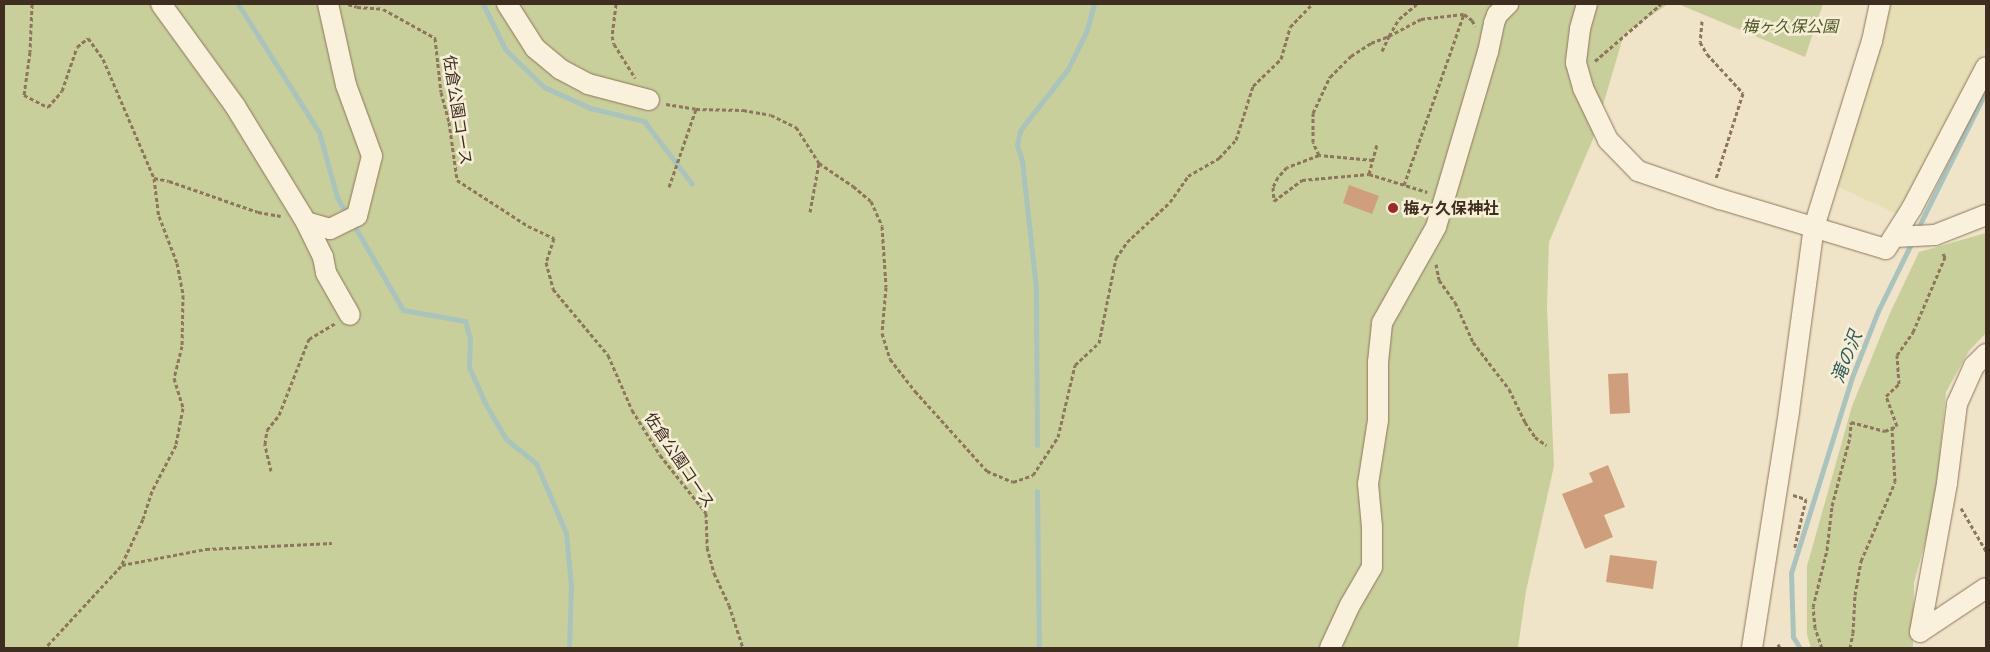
<!DOCTYPE html>
<meta charset="utf-8">
<style>
body{margin:0}
#map{position:relative;width:1990px;height:652px;overflow:hidden;background:#f0e4c8;font-family:"Noto Serif","Noto Sans JP",serif}
div>[style]{position:absolute}
[style*='--x']{left:calc(var(--x)*1px);top:calc(var(--y)*1px);width:calc(var(--w)*1px);rotate:calc(var(--a)*1deg)}
.farmland>*{inset:0;background:#e6deb5}
.green>*{inset:0;background:#c9cf9b}
.stream>*{height:5px;margin:-2.5px;padding:0 2.5px;transform-origin:2.5px;border-radius:2.5px;background:#a9c4bc}
.building>*{inset:0;background:#cf9f7d}
.path>*{height:3px;margin-top:-1.5px;transform-origin:0;background:repeating-linear-gradient(90deg,#8d765c 0 4px,transparent 0 6.5px)}
.roads{filter:drop-shadow(0 0 1px #8d765c) drop-shadow(0 0 1px #8d765c)}
.minor>*{height:20px;margin:-10px;padding:0 10px;transform-origin:10px;border-radius:10px;background:#faf1dc}
.dots>*{width:14px;height:14px;translate:-50% -50%;box-sizing:border-box;border:2px solid #f7eed8;border-radius:50%}
span{translate:-50% -50%;white-space:nowrap;text-align:center;line-height:1.15;-webkit-text-stroke:5px #f7eed8;paint-order:stroke}
.park-label{font-size:16px;color:#4d5a26;font-style:italic}
.street-label{font-size:16px;color:#3d2e20}
.poi-label{font-size:16px;color:#3d2e20;font-weight:700}
.left{translate:0 -50%;text-align:left}
.water-label{font-size:18px;color:#2f5d5a;font-style:italic}
.frame{position:absolute;inset:0;border:5px solid #3d2e20;pointer-events:none}
</style>
<div id="map">
<div class="farmland">
<div style="clip-path:polygon(1889px 4px,1986px 4px,1986px 49px,1899px 215px,1836px 186px)"></div>
</div>
<div class="green">
<div style="clip-path:polygon(4px 4px,1668px 4px,1624px 34px,1593px 139px,1549px 242px,1547px 307px,1554px 466px,1526px 591px,1518px 648px,4px 648px)"></div>
<div style="clip-path:polygon(1678px 4px,1823px 4px,1805px 57px)"></div>
<div style="clip-path:polygon(1986px 233px,1986px 333px,1969px 351px,1946px 392px,1935px 506px,1914px 583px,1913px 648px,1811px 648px,1807px 635px,1807px 566px,1852px 406px,1890px 313px,1919px 252px)"></div>
</div>
<div class="stream">
<div style="--x:238;--y:4;--w:151;--a:57.7"></div>
<div style="--x:319;--y:132;--w:67;--a:74.5"></div>
<div style="--x:337;--y:197;--w:21;--a:61"></div>
<div style="--x:483;--y:4;--w:50;--a:63.9"></div>
<div style="--x:505;--y:49;--w:54;--a:44.3"></div>
<div style="--x:544;--y:87;--w:51;--a:24.5"></div>
<div style="--x:590;--y:108;--w:56;--a:13.5"></div>
<div style="--x:644;--y:121;--w:79;--a:52.7"></div>
<div style="--x:352;--y:222;--w:102;--a:59.9"></div>
<div style="--x:403;--y:310;--w:63;--a:10.1"></div>
<div style="--x:465;--y:321;--w:18;--a:74"></div>
<div style="--x:470;--y:338;--w:29;--a:92"></div>
<div style="--x:469;--y:367;--w:39;--a:66"></div>
<div style="--x:485;--y:403;--w:42;--a:59.7"></div>
<div style="--x:506;--y:439;--w:38;--a:39"></div>
<div style="--x:536;--y:463;--w:76;--a:66.8"></div>
<div style="--x:566;--y:533;--w:54;--a:84.7"></div>
<div style="--x:571;--y:587;--w:61;--a:91.9"></div>
<div style="--x:1917;--y:230;--w:155;--a:-63.6"></div>
<div style="--x:1037;--y:445;--w:157;--a:-90.4"></div>
<div style="--x:1036;--y:288;--w:128;--a:-96.3"></div>
<div style="--x:1022;--y:161;--w:17;--a:-107"></div>
<div style="--x:1017;--y:145;--w:14;--a:-78"></div>
<div style="--x:1020;--y:131;--w:14;--a:-54"></div>
<div style="--x:1028;--y:120;--w:65;--a:-51.9"></div>
<div style="--x:1068;--y:69;--w:43;--a:-64"></div>
<div style="--x:1087;--y:30;--w:27;--a:-75"></div>
<div style="--x:1037;--y:491;--w:157;--a:89.3"></div>
<div style="--x:1800;--y:648;--w:13;--a:-122"></div>
<div style="--x:1793;--y:637;--w:64;--a:-91.8"></div>
<div style="--x:1791;--y:573;--w:205;--a:-72.7"></div>
<div style="--x:1852;--y:377;--w:71;--a:-68.5"></div>
<div style="--x:1878;--y:311;--w:79;--a:-63.8"></div>
</div>
<div class="building">
<div style="clip-path:polygon(1349px 185px,1379px 196px,1372px 214px,1343px 203px)"></div>
<div style="clip-path:polygon(1628px 373px,1630px 413px,1610px 414px,1608px 374px)"></div>
<div style="clip-path:polygon(1608px 465px,1625px 507px,1604px 515px,1613px 537px,1585px 549px,1562px 494px,1593px 482px,1589px 473px)"></div>
<div style="clip-path:polygon(1610px 555px,1657px 561px,1653px 589px,1606px 582px)"></div>
</div>
<div class="path">
<div style="--x:32;--y:4;--w:48;--a:92.4"></div>
<div style="--x:30;--y:52;--w:43;--a:97.9"></div>
<div style="--x:24;--y:95;--w:27;--a:27"></div>
<div style="--x:48;--y:107;--w:21;--a:-49"></div>
<div style="--x:62;--y:91;--w:46;--a:-71.2"></div>
<div style="--x:77;--y:47;--w:14;--a:-39"></div>
<div style="--x:88;--y:38;--w:26;--a:54"></div>
<div style="--x:103;--y:59;--w:129;--a:66.8"></div>
<div style="--x:154;--y:178;--w:38;--a:83"></div>
<div style="--x:159;--y:216;--w:50;--a:69"></div>
<div style="--x:177;--y:263;--w:33;--a:79"></div>
<div style="--x:183;--y:295;--w:51;--a:91.1"></div>
<div style="--x:182;--y:346;--w:33;--a:104"></div>
<div style="--x:174;--y:378;--w:31;--a:73"></div>
<div style="--x:183;--y:408;--w:38;--a:101"></div>
<div style="--x:176;--y:445;--w:52;--a:117.6"></div>
<div style="--x:152;--y:491;--w:29;--a:108"></div>
<div style="--x:143;--y:519;--w:52;--a:115.1"></div>
<div style="--x:121;--y:566;--w:112;--a:132.8"></div>
<div style="--x:348;--y:4;--w:9;--a:18"></div>
<div style="--x:357;--y:7;--w:26;--a:4"></div>
<div style="--x:383;--y:9;--w:60;--a:29.1"></div>
<div style="--x:435;--y:38;--w:54;--a:83.7"></div>
<div style="--x:441;--y:92;--w:31;--a:75"></div>
<div style="--x:449;--y:122;--w:59;--a:82.1"></div>
<div style="--x:457;--y:180;--w:85;--a:32.9"></div>
<div style="--x:528;--y:226;--w:29;--a:25"></div>
<div style="--x:554;--y:238;--w:25;--a:108"></div>
<div style="--x:546;--y:262;--w:28;--a:75"></div>
<div style="--x:553;--y:289;--w:86;--a:50.2"></div>
<div style="--x:608;--y:355;--w:60;--a:66.4"></div>
<div style="--x:632;--y:410;--w:53;--a:58.1"></div>
<div style="--x:660;--y:455;--w:74;--a:51.6"></div>
<div style="--x:706;--y:513;--w:34;--a:88"></div>
<div style="--x:707;--y:547;--w:27;--a:75"></div>
<div style="--x:714;--y:573;--w:35;--a:65"></div>
<div style="--x:729;--y:605;--w:45;--a:72"></div>
<div style="--x:616;--y:4;--w:32;--a:97"></div>
<div style="--x:612;--y:36;--w:8;--a:76"></div>
<div style="--x:614;--y:44;--w:40;--a:58"></div>
<div style="--x:1702;--y:21;--w:21;--a:95"></div>
<div style="--x:1700;--y:42;--w:14;--a:60"></div>
<div style="--x:1707;--y:54;--w:53;--a:47.3"></div>
<div style="--x:1743;--y:93;--w:89;--a:107.6"></div>
<div style="--x:1382;--y:51;--w:17;--a:-65"></div>
<div style="--x:1389;--y:36;--w:36;--a:-28"></div>
<div style="--x:1421;--y:19;--w:43;--a:-6.6"></div>
<div style="--x:1464;--y:14;--w:10;--a:37"></div>
<div style="--x:1472;--y:20;--w:7;--a:63"></div>
<div style="--x:1595;--y:61;--w:87;--a:-40.8"></div>
<div style="--x:666;--y:104;--w:30;--a:9"></div>
<div style="--x:696;--y:109;--w:47;--a:1.2"></div>
<div style="--x:743;--y:110;--w:28;--a:10"></div>
<div style="--x:771;--y:115;--w:28;--a:26"></div>
<div style="--x:796;--y:127;--w:43;--a:57.4"></div>
<div style="--x:819;--y:163;--w:41;--a:34.1"></div>
<div style="--x:853;--y:186;--w:23;--a:40"></div>
<div style="--x:871;--y:201;--w:27;--a:66"></div>
<div style="--x:882;--y:226;--w:61;--a:86.2"></div>
<div style="--x:886;--y:287;--w:46;--a:95"></div>
<div style="--x:882;--y:333;--w:27;--a:73"></div>
<div style="--x:890;--y:359;--w:41;--a:52"></div>
<div style="--x:915;--y:391;--w:108;--a:48"></div>
<div style="--x:987;--y:471;--w:28;--a:23"></div>
<div style="--x:1013;--y:482;--w:21;--a:-19"></div>
<div style="--x:1033;--y:475;--w:45;--a:-56.7"></div>
<div style="--x:1058;--y:437;--w:74;--a:-76.7"></div>
<div style="--x:1075;--y:365;--w:33;--a:-43"></div>
<div style="--x:1099;--y:343;--w:87;--a:-78.7"></div>
<div style="--x:1116;--y:258;--w:19;--a:-55"></div>
<div style="--x:1127;--y:242;--w:59;--a:-42.9"></div>
<div style="--x:1170;--y:202;--w:32;--a:-55"></div>
<div style="--x:1188;--y:176;--w:36;--a:-30"></div>
<div style="--x:1219;--y:158;--w:25;--a:-47"></div>
<div style="--x:1236;--y:140;--w:57;--a:-72.5"></div>
<div style="--x:1253;--y:86;--w:39;--a:-44"></div>
<div style="--x:1281;--y:59;--w:33;--a:-74"></div>
<div style="--x:1290;--y:27;--w:32;--a:-46"></div>
<div style="--x:1319;--y:155;--w:34;--a:159"></div>
<div style="--x:1287;--y:167;--w:13;--a:132"></div>
<div style="--x:1278;--y:177;--w:11;--a:117"></div>
<div style="--x:1273;--y:187;--w:14;--a:86"></div>
<div style="--x:1274;--y:201;--w:35;--a:-37"></div>
<div style="--x:1302;--y:180;--w:67;--a:-5.1"></div>
<div style="--x:1369;--y:174;--w:61;--a:17.2"></div>
<div style="--x:1373;--y:160;--w:54;--a:-174.7"></div>
<div style="--x:1319;--y:155;--w:14;--a:-115"></div>
<div style="--x:1313;--y:142;--w:29;--a:-90"></div>
<div style="--x:1313;--y:113;--w:40;--a:-65"></div>
<div style="--x:1330;--y:77;--w:30;--a:-45"></div>
<div style="--x:1351;--y:56;--w:24;--a:-33"></div>
<div style="--x:1371;--y:43;--w:19;--a:-21"></div>
<div style="--x:1389;--y:36;--w:20;--a:-60"></div>
<div style="--x:1399;--y:19;--w:23;--a:-40"></div>
<div style="--x:1369;--y:174;--w:31;--a:-75"></div>
<div style="--x:154;--y:178;--w:15;--a:11"></div>
<div style="--x:169;--y:181;--w:94;--a:19.2"></div>
<div style="--x:258;--y:212;--w:23;--a:10"></div>
<div style="--x:1404;--y:185;--w:181;--a:-70.7"></div>
<div style="--x:669;--y:187;--w:83;--a:-70.9"></div>
<div style="--x:810;--y:212;--w:50;--a:-79.6"></div>
<div style="--x:1436;--y:264;--w:16;--a:79"></div>
<div style="--x:1439;--y:280;--w:27;--a:54"></div>
<div style="--x:1455;--y:302;--w:44;--a:65.8"></div>
<div style="--x:1473;--y:342;--w:59;--a:52.5"></div>
<div style="--x:1509;--y:389;--w:37;--a:64"></div>
<div style="--x:1525;--y:422;--w:18;--a:56"></div>
<div style="--x:1535;--y:437;--w:14;--a:36"></div>
<div style="--x:271;--y:471;--w:28;--a:-103"></div>
<div style="--x:265;--y:444;--w:14;--a:-82"></div>
<div style="--x:267;--y:430;--w:19;--a:-51"></div>
<div style="--x:279;--y:415;--w:82;--a:-68.5"></div>
<div style="--x:309;--y:339;--w:31;--a:-31"></div>
<div style="--x:1793;--y:495;--w:14;--a:17"></div>
<div style="--x:1806;--y:499;--w:52;--a:103.2"></div>
<div style="--x:1961;--y:508;--w:50;--a:59.8"></div>
<div style="--x:122;--y:565;--w:86;--a:-10.8"></div>
<div style="--x:206;--y:549;--w:126;--a:-2.7"></div>
<div style="--x:1778;--y:644;--w:4;--a:63"></div>
<div style="--x:1822;--y:648;--w:21;--a:-109"></div>
<div style="--x:1815;--y:628;--w:21;--a:-95"></div>
<div style="--x:1813;--y:607;--w:59;--a:-76.2"></div>
<div style="--x:1827;--y:550;--w:44;--a:-83.5"></div>
<div style="--x:1832;--y:506;--w:71;--a:-75.4"></div>
<div style="--x:1850;--y:437;--w:15;--a:-86"></div>
<div style="--x:1851;--y:422;--w:35;--a:15"></div>
<div style="--x:1885;--y:431;--w:13;--a:-23"></div>
<div style="--x:1897;--y:426;--w:32;--a:-110"></div>
<div style="--x:1886;--y:396;--w:18;--a:-43"></div>
<div style="--x:1899;--y:384;--w:29;--a:-94"></div>
<div style="--x:1897;--y:355;--w:28;--a:-55"></div>
<div style="--x:1913;--y:332;--w:82;--a:-66.9"></div>
<div style="--x:1945;--y:257;--w:6;--a:-121"></div>
<div style="--x:1850;--y:648;--w:15;--a:-79"></div>
<div style="--x:1853;--y:633;--w:38;--a:-87"></div>
<div style="--x:1855;--y:595;--w:35;--a:-80"></div>
<div style="--x:1861;--y:561;--w:86;--a:-66.7"></div>
<div style="--x:1895;--y:482;--w:54;--a:-93.2"></div>
</div>
<div class="roads">
<div class="minor">
<div style="--x:161;--y:4;--w:126;--a:54"></div>
<div style="--x:235;--y:106;--w:136;--a:58.5"></div>
<div style="--x:306;--y:222;--w:39;--a:64"></div>
<div style="--x:323;--y:257;--w:16;--a:79"></div>
<div style="--x:326;--y:273;--w:48;--a:60.3"></div>
<div style="--x:507;--y:4;--w:52;--a:57.5"></div>
<div style="--x:535;--y:48;--w:33;--a:40"></div>
<div style="--x:560;--y:69;--w:32;--a:28"></div>
<div style="--x:588;--y:84;--w:63;--a:14.7"></div>
<div style="--x:1587;--y:4;--w:26;--a:106"></div>
<div style="--x:1580;--y:29;--w:34;--a:97"></div>
<div style="--x:1576;--y:63;--w:26;--a:74"></div>
<div style="--x:1583;--y:88;--w:58;--a:64.3"></div>
<div style="--x:1608;--y:140;--w:43;--a:45.9"></div>
<div style="--x:1638;--y:171;--w:87;--a:18.9"></div>
<div style="--x:1720;--y:199;--w:173;--a:16.8"></div>
<div style="--x:1886;--y:249;--w:49;--a:-57.6"></div>
<div style="--x:1912;--y:208;--w:159;--a:-62.3"></div>
<div style="--x:306;--y:222;--w:25;--a:16"></div>
<div style="--x:330;--y:229;--w:30;--a:-26"></div>
<div style="--x:357;--y:216;--w:62;--a:-76"></div>
<div style="--x:372;--y:156;--w:76;--a:-110.1"></div>
<div style="--x:346;--y:85;--w:83;--a:-102.5"></div>
<div style="--x:1894;--y:237;--w:41;--a:-2.8"></div>
<div style="--x:1935;--y:235;--w:55;--a:-21.4"></div>
<div style="--x:1920;--y:632;--w:151;--a:-79.7"></div>
<div style="--x:1947;--y:483;--w:80;--a:-82.8"></div>
<div style="--x:1957;--y:404;--w:42;--a:-65.9"></div>
<div style="--x:1974;--y:366;--w:17;--a:-45"></div>
<div style="--x:1920;--y:632;--w:79;--a:-33.7"></div>
<div style="--x:1330;--y:648;--w:47;--a:-65.1"></div>
<div style="--x:1350;--y:605;--w:44;--a:-59.9"></div>
<div style="--x:1372;--y:567;--w:40;--a:-90"></div>
<div style="--x:1372;--y:527;--w:43;--a:-95.3"></div>
<div style="--x:1368;--y:484;--w:65;--a:-81.1"></div>
<div style="--x:1378;--y:420;--w:58;--a:-90"></div>
<div style="--x:1378;--y:362;--w:39;--a:-84"></div>
<div style="--x:1382;--y:323;--w:110;--a:-60.6"></div>
<div style="--x:1436;--y:227;--w:183;--a:-73.5"></div>
<div style="--x:1488;--y:52;--w:30;--a:-78"></div>
<div style="--x:1494;--y:23;--w:9;--a:-69"></div>
<div style="--x:1497;--y:15;--w:16;--a:-45"></div>
<div style="--x:1752;--y:648;--w:240;--a:-81.1"></div>
<div style="--x:1789;--y:411;--w:186;--a:-82.3"></div>
<div style="--x:1814;--y:227;--w:195;--a:-72.7"></div>
<div style="--x:1872;--y:41;--w:38;--a:-78"></div>
</div>
</div>
<div class="dots">
<div style="left:1393px;top:208px;background:#9e2a2b"></div>
</div>
<div class="park-label">
<span style="left:1790px;top:26px">梅ヶ久保公園</span>
</div>
<div class="street-label">
<span style="left:458px;top:110px;rotate:81deg">佐倉公園コース</span>
<span style="left:680px;top:460px;rotate:56deg">佐倉公園コース</span>
</div>
<div class="poi-label">
<span class="left" style="left:1403px;top:208px">梅ヶ久保神社</span>
</div>
<div class="water-label">
<span style="left:1846px;top:357px;rotate:-69deg">滝の沢</span>
</div>
<div class="frame"></div>
</div>
